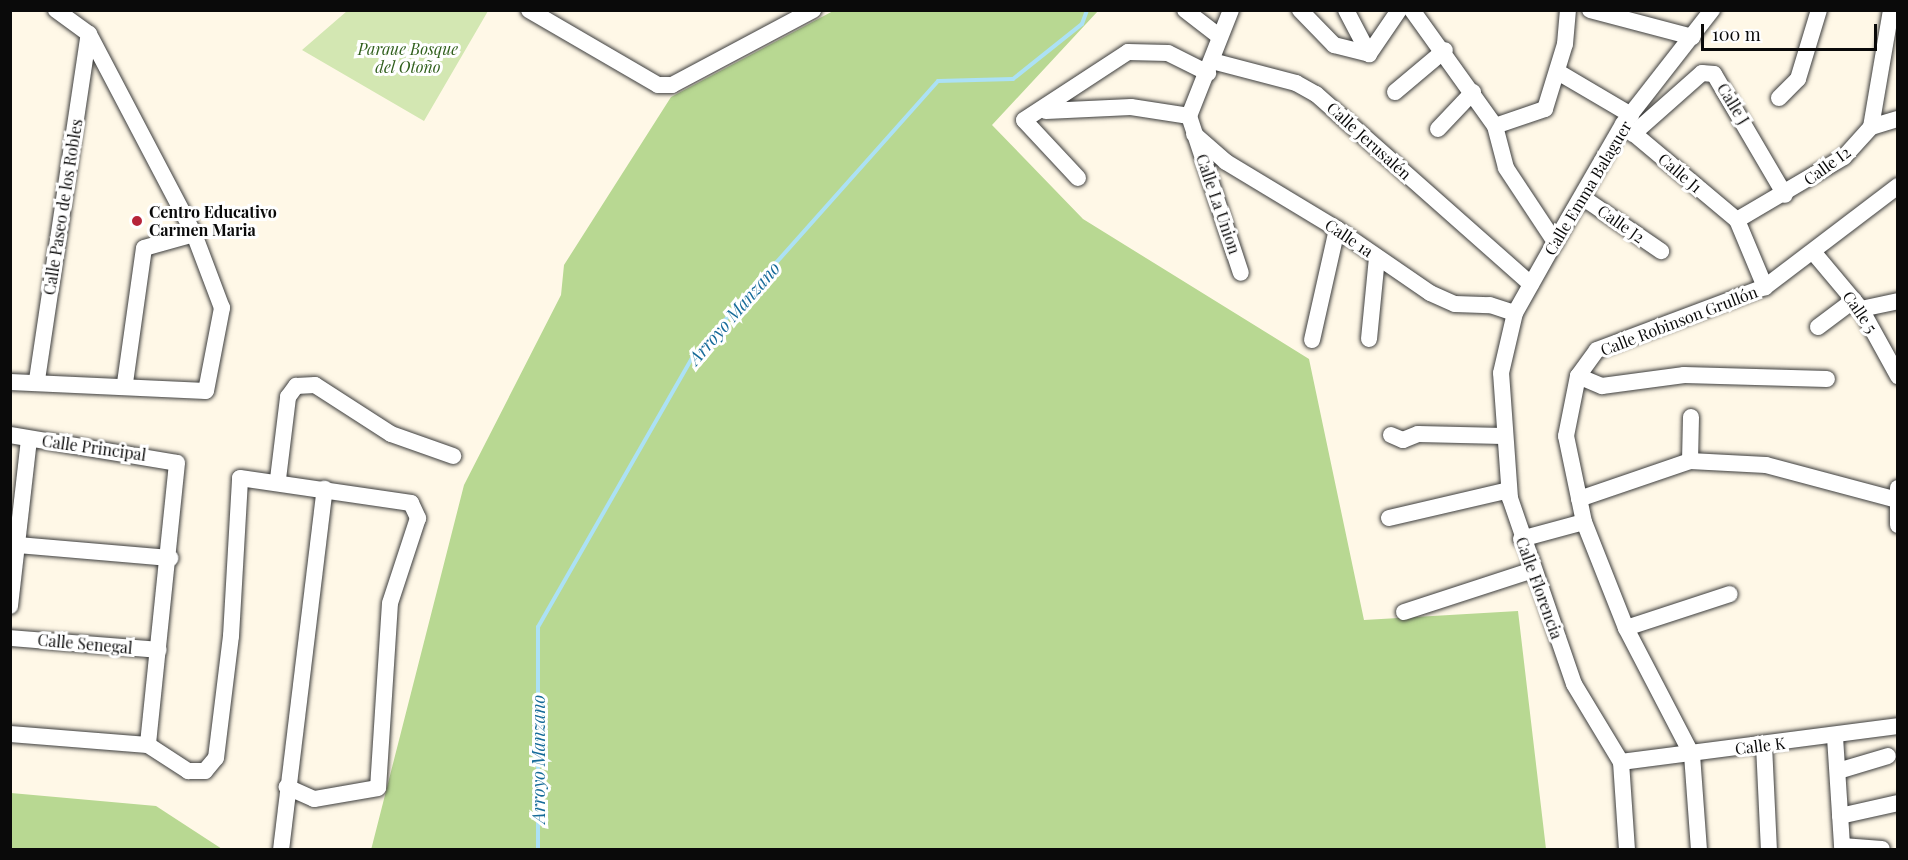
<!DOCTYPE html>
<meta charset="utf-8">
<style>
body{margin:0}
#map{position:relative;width:1908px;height:860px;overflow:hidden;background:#fff8e7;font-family:"Playfair Display",serif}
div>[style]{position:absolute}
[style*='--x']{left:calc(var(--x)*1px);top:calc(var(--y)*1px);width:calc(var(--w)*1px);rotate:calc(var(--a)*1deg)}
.green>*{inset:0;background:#d3e7b2}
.forest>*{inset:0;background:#b8d892}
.stream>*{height:4px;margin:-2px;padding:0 2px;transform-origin:2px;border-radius:2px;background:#ace1f5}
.roads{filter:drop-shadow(0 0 2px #3d3d3d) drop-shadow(0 0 2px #3d3d3d)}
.minor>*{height:16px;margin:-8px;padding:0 8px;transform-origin:8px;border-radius:8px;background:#fff}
.dots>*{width:16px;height:16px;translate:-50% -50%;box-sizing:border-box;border:3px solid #fff;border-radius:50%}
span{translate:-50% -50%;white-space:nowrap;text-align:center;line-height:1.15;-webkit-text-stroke:6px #fff;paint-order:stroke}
.park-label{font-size:16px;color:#305f1c;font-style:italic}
.street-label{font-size:16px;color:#0a0a0a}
.poi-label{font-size:16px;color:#0a0a0a;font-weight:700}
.left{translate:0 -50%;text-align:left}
.water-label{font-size:18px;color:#166b99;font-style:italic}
.frame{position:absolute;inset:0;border:12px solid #0a0a0a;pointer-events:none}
.scale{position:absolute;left:1701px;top:24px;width:176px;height:27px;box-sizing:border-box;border:3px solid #0a0a0a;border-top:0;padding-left:8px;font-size:18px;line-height:21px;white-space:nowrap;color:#0a0a0a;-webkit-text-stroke:4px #fff;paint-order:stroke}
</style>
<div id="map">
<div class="green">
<div style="clip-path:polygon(347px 11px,347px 10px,488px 11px,424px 121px,302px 50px)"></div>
</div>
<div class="forest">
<div style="clip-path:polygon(835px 10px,1098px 11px,992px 125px,1083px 219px,1309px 359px,1364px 620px,1518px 611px,1546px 849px,371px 850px,464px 485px,561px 295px,564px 265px,671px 97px)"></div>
<div style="clip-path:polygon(11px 793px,156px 806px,222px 849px,11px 849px)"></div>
</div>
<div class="stream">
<div style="--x:538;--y:850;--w:223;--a:-90"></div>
<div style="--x:538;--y:627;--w:312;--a:-60.2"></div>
<div style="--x:693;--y:356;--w:368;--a:-48.3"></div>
<div style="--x:938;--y:81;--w:75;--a:-1.5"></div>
<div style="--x:1013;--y:79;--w:88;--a:-38.6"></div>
<div style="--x:1082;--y:24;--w:15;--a:-70"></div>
</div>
<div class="roads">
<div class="minor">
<div style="--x:529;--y:10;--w:149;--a:30.2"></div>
<div style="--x:658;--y:85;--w:14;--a:0"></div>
<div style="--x:672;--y:85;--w:160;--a:-28"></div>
<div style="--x:1185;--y:10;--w:44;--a:37.6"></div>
<div style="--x:1231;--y:10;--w:114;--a:111.6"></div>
<div style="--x:1189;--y:116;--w:165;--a:71.7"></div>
<div style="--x:1300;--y:10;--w:49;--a:45.8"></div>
<div style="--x:1334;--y:45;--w:36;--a:14"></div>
<div style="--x:1346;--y:10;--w:50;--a:62.4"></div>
<div style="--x:1412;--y:10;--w:143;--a:54.4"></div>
<div style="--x:1495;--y:126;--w:43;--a:75.3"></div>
<div style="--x:1506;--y:168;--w:89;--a:56.5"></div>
<div style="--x:1590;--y:10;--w:106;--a:14.8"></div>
<div style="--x:1369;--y:54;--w:53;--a:-55.7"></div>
<div style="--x:1212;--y:61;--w:87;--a:14.7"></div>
<div style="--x:1296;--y:83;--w:23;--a:29"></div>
<div style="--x:1316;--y:94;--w:287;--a:41.5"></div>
<div style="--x:1558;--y:72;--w:85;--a:30.5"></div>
<div style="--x:1395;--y:92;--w:65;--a:-40"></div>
<div style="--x:1779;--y:98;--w:27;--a:-45"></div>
<div style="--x:1798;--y:79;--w:72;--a:-73.1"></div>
<div style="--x:1046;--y:111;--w:85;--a:-2.7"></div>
<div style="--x:1131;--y:107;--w:59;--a:8.8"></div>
<div style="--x:1495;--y:126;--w:53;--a:-18.8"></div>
<div style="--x:1545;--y:109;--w:68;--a:-72.9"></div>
<div style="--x:1565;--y:44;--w:34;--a:-85"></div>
<div style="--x:1626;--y:127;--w:145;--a:40"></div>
<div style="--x:1737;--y:220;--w:73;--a:67.3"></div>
<div style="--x:1871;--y:127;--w:28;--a:-17"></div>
<div style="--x:1438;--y:129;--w:51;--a:-46.6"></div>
<div style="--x:1194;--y:134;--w:43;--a:41.2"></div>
<div style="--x:1226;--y:162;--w:130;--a:31.1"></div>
<div style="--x:1337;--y:229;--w:113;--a:34.5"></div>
<div style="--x:1430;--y:293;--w:27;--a:24"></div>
<div style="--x:1455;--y:304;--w:35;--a:2"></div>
<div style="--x:1490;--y:305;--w:26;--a:18"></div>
<div style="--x:1633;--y:134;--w:92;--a:-41.5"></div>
<div style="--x:1702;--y:73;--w:12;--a:5"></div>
<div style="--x:1714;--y:74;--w:140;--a:59.6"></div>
<div style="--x:1078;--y:178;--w:79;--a:-133"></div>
<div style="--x:1024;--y:120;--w:124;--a:-33.2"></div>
<div style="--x:1128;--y:52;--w:40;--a:1.4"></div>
<div style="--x:1168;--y:53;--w:45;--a:26.6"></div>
<div style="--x:1582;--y:197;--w:96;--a:34.4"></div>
<div style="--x:1737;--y:220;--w:124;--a:-30.5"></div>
<div style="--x:1844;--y:157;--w:40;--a:-48"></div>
<div style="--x:1871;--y:127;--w:119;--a:-80.3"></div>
<div style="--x:1814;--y:253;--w:73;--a:50"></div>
<div style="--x:1861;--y:309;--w:77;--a:61.1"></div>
<div style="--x:1861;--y:309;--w:38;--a:-12"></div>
<div style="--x:1818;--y:327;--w:45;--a:-36.9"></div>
<div style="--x:1369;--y:339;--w:82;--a:-84.4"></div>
<div style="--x:1312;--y:340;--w:114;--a:-77.3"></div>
<div style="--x:1578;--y:376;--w:26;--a:23"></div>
<div style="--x:1602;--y:386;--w:83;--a:-7.6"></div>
<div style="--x:1684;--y:375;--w:143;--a:1.6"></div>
<div style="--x:37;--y:380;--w:350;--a:-81.5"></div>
<div style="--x:10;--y:382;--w:196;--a:2.6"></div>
<div style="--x:206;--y:391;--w:85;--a:-79.1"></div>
<div style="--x:222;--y:308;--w:79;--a:-110.7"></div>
<div style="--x:194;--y:234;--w:226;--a:-117.7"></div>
<div style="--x:89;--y:34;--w:41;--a:-144"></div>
<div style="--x:125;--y:383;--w:136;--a:-82"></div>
<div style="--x:144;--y:248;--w:52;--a:-15.6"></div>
<div style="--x:10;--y:435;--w:169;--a:9.5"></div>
<div style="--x:177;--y:463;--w:283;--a:95.9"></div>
<div style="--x:1391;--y:435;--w:13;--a:23"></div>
<div style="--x:1403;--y:440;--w:16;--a:-22"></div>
<div style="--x:1418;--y:434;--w:85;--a:1.3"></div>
<div style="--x:1690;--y:461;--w:44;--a:-88.7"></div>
<div style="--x:278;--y:479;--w:83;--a:-83"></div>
<div style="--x:288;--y:397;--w:14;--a:-54"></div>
<div style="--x:296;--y:386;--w:19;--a:-3"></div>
<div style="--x:315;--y:385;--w:90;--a:32.8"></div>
<div style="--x:391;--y:434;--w:66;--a:19.5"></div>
<div style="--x:1898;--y:488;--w:37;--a:90"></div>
<div style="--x:1579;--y:499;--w:117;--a:-18.9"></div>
<div style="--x:1690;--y:461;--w:76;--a:3"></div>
<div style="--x:1766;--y:465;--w:132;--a:14.9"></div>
<div style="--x:1389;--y:518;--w:123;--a:-13.1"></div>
<div style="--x:1521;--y:539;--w:65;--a:-15.1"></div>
<div style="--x:17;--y:545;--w:154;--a:4.9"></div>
<div style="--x:10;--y:606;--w:168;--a:-83.5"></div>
<div style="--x:1404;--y:612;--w:136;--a:-18"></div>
<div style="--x:1626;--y:628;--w:109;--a:-18.1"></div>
<div style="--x:10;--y:638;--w:149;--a:4.6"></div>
<div style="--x:10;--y:734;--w:138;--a:4.6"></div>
<div style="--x:148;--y:745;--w:48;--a:33"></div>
<div style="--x:188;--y:771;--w:17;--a:0"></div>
<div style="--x:205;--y:771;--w:17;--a:-50"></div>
<div style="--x:216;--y:758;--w:123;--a:-83"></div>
<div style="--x:231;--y:636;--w:158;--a:-86.7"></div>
<div style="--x:240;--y:478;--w:173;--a:8.3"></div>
<div style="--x:411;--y:503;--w:17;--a:65"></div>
<div style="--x:418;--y:518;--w:89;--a:108.2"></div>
<div style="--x:390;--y:603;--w:185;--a:93.7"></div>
<div style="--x:378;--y:788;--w:65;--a:170.2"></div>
<div style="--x:314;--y:799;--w:30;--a:-156"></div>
<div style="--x:1835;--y:737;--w:109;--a:86.3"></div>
<div style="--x:1842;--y:846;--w:40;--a:4.3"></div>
<div style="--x:1764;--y:745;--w:105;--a:87.3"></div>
<div style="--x:1621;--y:762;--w:279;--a:-7.4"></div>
<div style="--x:1838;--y:771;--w:52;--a:-16.7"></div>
<div style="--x:1840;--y:816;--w:59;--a:-12.6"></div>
<div style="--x:281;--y:850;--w:364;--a:-83.1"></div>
<div style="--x:1627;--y:850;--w:88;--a:-93.9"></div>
<div style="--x:1621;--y:762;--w:91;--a:-121.1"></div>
<div style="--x:1574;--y:684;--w:197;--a:-109"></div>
<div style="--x:1510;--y:498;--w:125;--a:-94.1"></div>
<div style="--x:1501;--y:373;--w:62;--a:-76.9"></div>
<div style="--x:1515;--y:313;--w:81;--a:-60.6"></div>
<div style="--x:1555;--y:242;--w:136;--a:-60"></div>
<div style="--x:1623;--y:124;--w:145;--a:-52"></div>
<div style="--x:1699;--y:850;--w:95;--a:-94.2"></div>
<div style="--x:1692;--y:755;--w:143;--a:-117.5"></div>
<div style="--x:1626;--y:628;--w:114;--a:-111.6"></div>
<div style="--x:1584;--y:522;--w:88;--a:-101.8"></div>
<div style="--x:1566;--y:436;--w:61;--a:-78.7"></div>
<div style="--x:1578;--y:376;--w:32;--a:-54"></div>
<div style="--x:1597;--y:350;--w:179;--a:-20.6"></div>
<div style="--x:1765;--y:287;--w:167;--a:-37.2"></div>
</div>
</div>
<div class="dots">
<div style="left:137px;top:221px;background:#b72439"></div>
</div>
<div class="park-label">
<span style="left:408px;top:58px">Parque Bosque<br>del Otoño</span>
</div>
<div class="street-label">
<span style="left:1733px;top:104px;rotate:58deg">Calle J</span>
<span style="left:1369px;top:141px;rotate:42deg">Calle Jerusalén</span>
<span style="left:1827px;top:166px;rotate:-36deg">Calle I2</span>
<span style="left:1680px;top:173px;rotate:40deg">Calle J1</span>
<span style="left:1588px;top:188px;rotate:-59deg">Calle Emma Balaguer</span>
<span style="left:1218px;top:204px;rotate:71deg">Calle La Union</span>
<span style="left:63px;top:207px;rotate:-81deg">Calle Paseo de los Robles</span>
<span style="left:1621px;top:224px;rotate:35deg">Calle J2</span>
<span style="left:1349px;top:238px;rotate:34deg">Calle 1a</span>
<span style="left:1860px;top:312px;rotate:55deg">Calle 5</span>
<span style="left:1679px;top:321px;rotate:-21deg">Calle Robinson Grullón</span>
<span style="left:94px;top:448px;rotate:8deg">Calle Principal</span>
<span style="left:1539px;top:588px;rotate:70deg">Calle Florencia</span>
<span style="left:85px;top:644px;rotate:5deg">Calle Senegal</span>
<span style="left:1760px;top:746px;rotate:-7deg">Calle K</span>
</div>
<div class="poi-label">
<span class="left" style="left:149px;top:221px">Centro Educativo<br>Carmen Maria</span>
</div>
<div class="water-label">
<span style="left:734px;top:313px;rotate:-49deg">Arroyo Manzano</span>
<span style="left:538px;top:759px;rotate:-90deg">Arroyo Manzano</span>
</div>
<div class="frame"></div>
<div class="scale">100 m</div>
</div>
